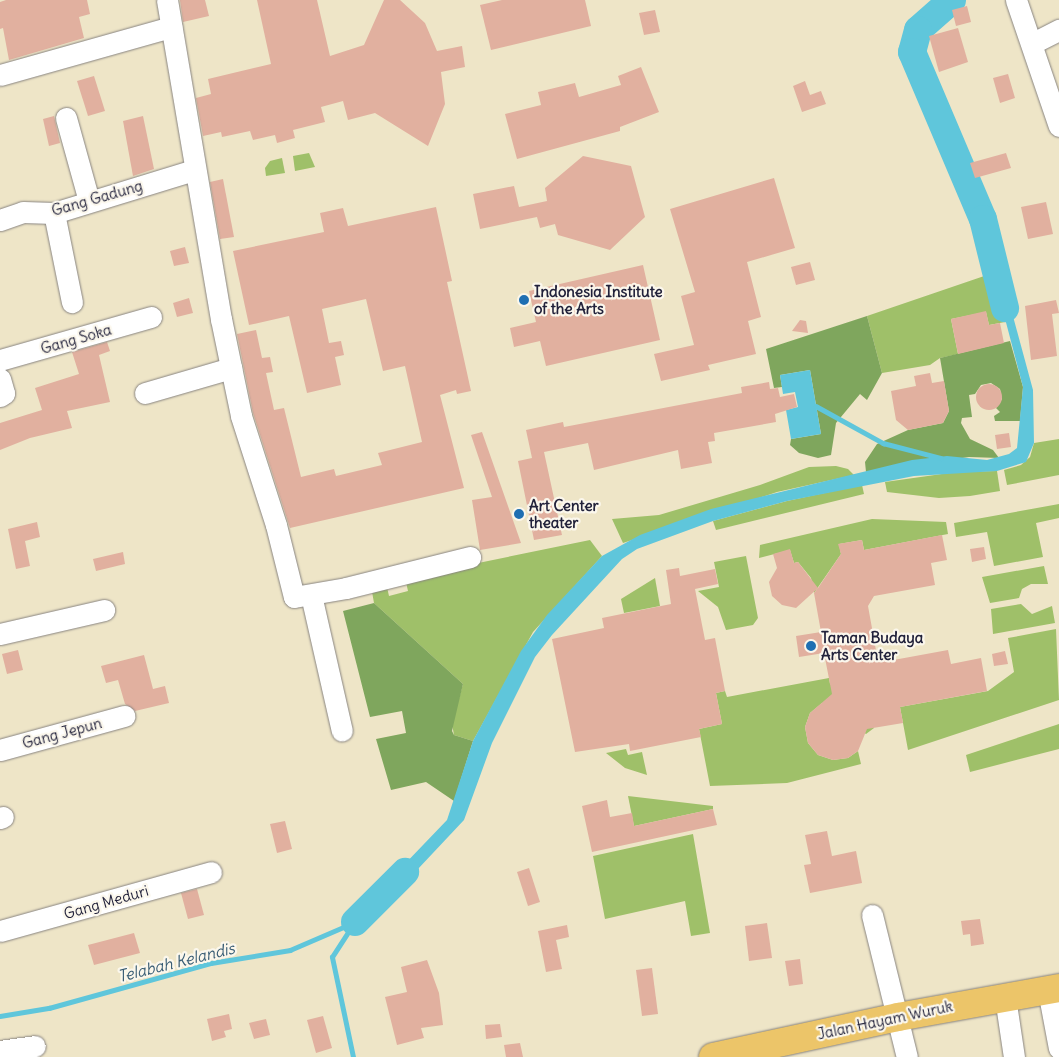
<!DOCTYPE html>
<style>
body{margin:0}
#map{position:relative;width:1059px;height:1057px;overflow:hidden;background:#eee5c7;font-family:Delius,sans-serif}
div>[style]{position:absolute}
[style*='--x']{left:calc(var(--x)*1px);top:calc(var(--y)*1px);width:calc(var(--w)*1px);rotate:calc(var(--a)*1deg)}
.green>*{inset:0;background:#9fc069}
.forest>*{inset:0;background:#7fa65d}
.water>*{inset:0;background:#5fc6db}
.stream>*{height:4.5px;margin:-2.25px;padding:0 2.25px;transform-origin:2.25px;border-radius:2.25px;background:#5fc6db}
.river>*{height:28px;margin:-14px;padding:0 14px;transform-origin:14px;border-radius:14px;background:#5fc6db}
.building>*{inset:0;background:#e1b09f}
.round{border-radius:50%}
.roads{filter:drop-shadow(0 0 1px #888481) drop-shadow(0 0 1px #888481)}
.minor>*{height:21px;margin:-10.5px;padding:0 10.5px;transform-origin:10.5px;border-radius:10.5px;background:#fff}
.major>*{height:28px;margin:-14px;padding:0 14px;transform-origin:14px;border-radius:14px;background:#ecc569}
.dots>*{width:14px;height:14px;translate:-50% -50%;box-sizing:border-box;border:2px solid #fbf7ec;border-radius:50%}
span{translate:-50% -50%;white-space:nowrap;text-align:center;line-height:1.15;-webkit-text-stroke:4.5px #fbf7ec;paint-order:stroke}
.street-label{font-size:15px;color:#22223b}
.poi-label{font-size:15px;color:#22223b;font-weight:700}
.left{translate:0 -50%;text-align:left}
.water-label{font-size:16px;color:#375b73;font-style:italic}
</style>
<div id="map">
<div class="green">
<div style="clip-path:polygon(309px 153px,315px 167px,295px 171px,293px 156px)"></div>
<div style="clip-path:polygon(282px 158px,285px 173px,266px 176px,265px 168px,270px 161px)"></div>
<div style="clip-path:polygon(993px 273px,1005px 322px,989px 325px,986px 312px,951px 319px,958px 354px,940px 358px,930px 365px,882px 373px,867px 316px)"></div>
<div style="clip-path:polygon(1059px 439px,1059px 475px,1007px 485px,1004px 470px,1021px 465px,1030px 457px,1034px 443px)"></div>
<div style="clip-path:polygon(836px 466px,848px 469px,854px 475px,777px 492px,623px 543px,612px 519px,659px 515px,760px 485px,809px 467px)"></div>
<div style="clip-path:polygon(997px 471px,1000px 491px,970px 496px,939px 498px,887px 492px,885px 482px,956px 472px)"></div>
<div style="clip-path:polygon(862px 485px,864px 494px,716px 530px,713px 521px,787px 501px)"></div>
<div style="clip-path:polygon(1059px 504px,1059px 518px,1036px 523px,1043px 557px,994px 566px,987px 532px,956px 537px,954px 523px)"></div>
<div style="clip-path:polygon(872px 519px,946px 522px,948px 534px,864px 550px,862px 540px,839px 544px,841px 554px,814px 593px,811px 578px,798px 562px,794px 563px,790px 550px,759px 558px,760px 545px)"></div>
<div style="clip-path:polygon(590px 540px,602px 556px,533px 632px,473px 741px,454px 735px,452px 724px,463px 684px,374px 603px,371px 586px,386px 583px,389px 596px,408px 591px,405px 578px)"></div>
<div style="clip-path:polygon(746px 556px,758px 618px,753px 625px,726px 630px,718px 607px,698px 591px,719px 587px,714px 562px)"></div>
<div style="clip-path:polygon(1044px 566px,1048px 584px,1031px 584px,1022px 589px,1019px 598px,990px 603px,982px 577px)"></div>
<div style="clip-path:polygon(655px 578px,660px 606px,624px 613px,621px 599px)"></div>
<div style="clip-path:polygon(1021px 604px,1032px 614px,1052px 606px,1055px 623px,993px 634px,991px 609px)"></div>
<div style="clip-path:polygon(1056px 629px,1059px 700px,908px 750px,900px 707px,988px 691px,1014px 672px,1008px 638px)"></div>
<div style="clip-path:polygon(829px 678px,830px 684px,871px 712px,874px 728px,866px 734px,822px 703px,810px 713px,805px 727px,808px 743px,818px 755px,833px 760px,848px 758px,858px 751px,861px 764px,787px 783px,710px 786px,699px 729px,722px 724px,716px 693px,725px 691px,727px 697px)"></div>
<div style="clip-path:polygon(1059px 724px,1059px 749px,970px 772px,966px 755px)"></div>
<div style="clip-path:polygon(626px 749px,628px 755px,642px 752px,647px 775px,625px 768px,606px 753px)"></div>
<div style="clip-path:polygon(628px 796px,713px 806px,713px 809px,634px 826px)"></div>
<div style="clip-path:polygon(693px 834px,710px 933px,691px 936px,685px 901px,605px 919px,593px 856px)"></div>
</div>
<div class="forest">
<div style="clip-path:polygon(867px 316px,882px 373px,867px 400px,860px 394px,836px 423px,831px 455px,818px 458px,799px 453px,790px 445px,791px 439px,821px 434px,810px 370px,780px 375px,782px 387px,774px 388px,766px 349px)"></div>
<div style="clip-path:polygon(1010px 341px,1023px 387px,1020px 421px,995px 421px,994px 416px,1000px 412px,996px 408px,1002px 399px,1000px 389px,991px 383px,981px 385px,975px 394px,969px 395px,972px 417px,962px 418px,961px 423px,970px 439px,993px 450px,999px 458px,969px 457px,866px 472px,865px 462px,877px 444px,908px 430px,943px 423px,949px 411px,940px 358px)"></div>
<div style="clip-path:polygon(374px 603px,463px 684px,452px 731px,454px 735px,473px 741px,454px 801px,426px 782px,391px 790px,376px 739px,406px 733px,402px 711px,370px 717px,343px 611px)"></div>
</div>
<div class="water">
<div style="clip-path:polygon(1001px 272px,1033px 390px,1034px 443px,1026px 462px,997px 471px,914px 476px,787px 501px,713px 521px,637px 549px,622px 559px,552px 635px,535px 657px,492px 743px,464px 820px,386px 903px,376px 894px,447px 820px,473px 741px,521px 651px,547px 615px,602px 556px,640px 535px,711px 509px,912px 460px,947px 456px,987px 460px,1009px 454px,1017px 448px,1023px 387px,993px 273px)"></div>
<div style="clip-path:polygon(810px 370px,821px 434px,791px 439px,786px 410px,798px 407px,795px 392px,783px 394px,780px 375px)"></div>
</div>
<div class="stream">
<div style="--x:816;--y:406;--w:77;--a:28.9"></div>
<div style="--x:883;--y:443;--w:60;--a:14.5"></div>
<div style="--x:0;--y:1016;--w:50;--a:-9.3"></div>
<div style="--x:49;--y:1008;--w:168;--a:-15.5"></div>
<div style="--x:211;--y:963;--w:80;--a:-9.3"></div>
<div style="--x:290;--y:950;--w:71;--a:-23.3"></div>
<div style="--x:353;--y:1057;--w:102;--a:-101.9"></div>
<div style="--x:332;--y:957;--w:40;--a:-57.1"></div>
</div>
<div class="river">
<div style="--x:952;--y:0;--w:45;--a:138.6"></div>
<div style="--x:918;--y:30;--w:23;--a:105"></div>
<div style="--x:912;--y:52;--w:181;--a:67"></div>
<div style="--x:983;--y:219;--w:92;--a:76.1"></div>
<div style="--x:355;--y:922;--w:71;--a:-45"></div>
</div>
<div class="building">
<div style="clip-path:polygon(6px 0,87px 0,90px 14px,79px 17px,84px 38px,9px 60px,3px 28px,0 29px,0 2px)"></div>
<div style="clip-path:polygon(180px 0,205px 0,209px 16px,183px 22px)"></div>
<div style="clip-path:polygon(257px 0,317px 0,330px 56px,364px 45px,384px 0,400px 0,425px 23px,437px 51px,462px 46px,465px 67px,441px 72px,445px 104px,428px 146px,375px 113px,348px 120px,343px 101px,321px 107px,325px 122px,293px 130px,295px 138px,277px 143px,275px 135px,253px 140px,250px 131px,222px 137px,221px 132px,203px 136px,196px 98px,211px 94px,208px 79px,271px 64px)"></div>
<div style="clip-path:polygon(502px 0,585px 0,591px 26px,491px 50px,480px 5px)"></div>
<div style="clip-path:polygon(967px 6px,971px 22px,956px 26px,952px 10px)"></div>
<div style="clip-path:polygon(655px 10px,660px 32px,644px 35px,639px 13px)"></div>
<div style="clip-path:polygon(958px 28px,968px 62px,939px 72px,929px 36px)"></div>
<div style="clip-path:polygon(641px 67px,659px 112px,620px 127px,620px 131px,517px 159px,505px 114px,541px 105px,538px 92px,575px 83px,579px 97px,621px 85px,618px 76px)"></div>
<div style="clip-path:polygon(1008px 74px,1015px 98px,1000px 103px,993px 78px)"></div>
<div style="clip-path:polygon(94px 76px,105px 111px,88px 116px,77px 81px)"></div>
<div style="clip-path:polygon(805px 81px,810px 95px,821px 91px,826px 104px,802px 112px,793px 86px)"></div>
<div style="clip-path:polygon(54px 116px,60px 143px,49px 146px,43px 119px)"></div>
<div style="clip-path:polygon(143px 116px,154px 169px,133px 176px,123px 121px)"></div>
<div style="clip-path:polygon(1006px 153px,1011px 168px,975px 178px,970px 163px)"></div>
<div style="clip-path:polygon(583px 156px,631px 166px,645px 217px,610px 250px,558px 235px,555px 224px,540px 228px,537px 217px,480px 229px,473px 194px,514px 186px,519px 207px,547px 201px,545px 188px)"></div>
<div style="clip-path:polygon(774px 178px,795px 248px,747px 262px,761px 317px,748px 321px,756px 354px,708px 365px,710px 370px,661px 381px,654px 354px,694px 345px,681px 296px,695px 292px,670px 209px)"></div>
<div style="clip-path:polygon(223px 179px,234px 237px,220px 239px,210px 182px)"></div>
<div style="clip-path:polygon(1046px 202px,1053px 234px,1028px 239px,1021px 207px)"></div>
<div style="clip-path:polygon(436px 207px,452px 281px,447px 282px,471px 391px,457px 394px,456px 390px,440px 395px,464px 488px,290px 528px,253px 413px,237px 334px,256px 330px,262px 358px,270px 357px,273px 372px,266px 373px,274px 410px,284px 408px,301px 477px,334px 469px,336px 476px,382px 465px,378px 453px,422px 442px,405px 366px,383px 371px,366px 299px,322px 309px,329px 343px,341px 341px,344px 355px,335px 357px,341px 385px,307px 393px,289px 316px,249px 325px,233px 251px,324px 232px,320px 213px,343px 208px,348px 226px)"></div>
<div style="clip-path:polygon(185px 247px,189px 263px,174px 266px,170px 251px)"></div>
<div style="clip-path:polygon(810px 262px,815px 280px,796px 285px,791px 267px)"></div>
<div style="clip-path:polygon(643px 265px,660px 340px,546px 366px,540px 341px,514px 347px,510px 328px,536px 322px,529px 291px)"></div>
<div style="clip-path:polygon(189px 298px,193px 313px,177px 317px,173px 303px)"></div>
<div style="clip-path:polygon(1056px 300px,1059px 313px,1052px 314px,1057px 356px,1031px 360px,1025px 306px)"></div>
<div style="clip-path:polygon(986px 311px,989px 325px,1000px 323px,1004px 343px,958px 354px,951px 319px)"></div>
<div style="clip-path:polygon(800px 320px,806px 321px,808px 333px,792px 331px)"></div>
<div style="clip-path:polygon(107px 342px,110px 351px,99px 355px,110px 402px,67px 411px,72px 428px,30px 438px,0 450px,0 423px,42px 410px,35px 388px,79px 374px,72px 352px)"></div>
<div style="clip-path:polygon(930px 373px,932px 383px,944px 381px,949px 411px,943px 423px,908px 430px,896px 420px,891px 391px,916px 386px,914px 376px)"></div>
<div style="clip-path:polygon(769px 382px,770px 389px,778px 388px,780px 397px,794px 394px,797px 407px,775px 414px,776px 422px,714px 433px,715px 441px,708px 442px,712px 463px,681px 469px,678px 450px,594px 470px,588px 443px,544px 452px,562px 535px,534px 540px,518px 461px,532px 458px,526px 430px,563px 422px,564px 427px,742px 393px,741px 387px)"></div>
<div class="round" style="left:976px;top:384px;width:26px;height:26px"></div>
<div style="clip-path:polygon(482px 432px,521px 543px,480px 550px,472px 500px,492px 497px,471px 435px)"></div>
<div style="clip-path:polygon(1009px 433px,1011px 447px,997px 449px,995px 435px)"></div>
<div style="clip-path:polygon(37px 522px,40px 537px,25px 541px,30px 566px,16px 569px,8px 529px)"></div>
<div style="clip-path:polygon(942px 535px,947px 560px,931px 563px,935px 585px,874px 596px,868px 606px,877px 656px,888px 661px,948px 650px,951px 664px,981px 658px,987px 691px,900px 707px,903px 723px,867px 729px,858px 751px,848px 758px,833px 760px,818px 755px,808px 743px,805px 727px,810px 713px,832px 694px,824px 653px,799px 657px,796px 636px,821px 632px,814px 593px,818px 588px,796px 608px,782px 605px,772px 596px,769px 582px,777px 568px,773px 554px,790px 549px,794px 563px,798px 562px,818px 588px,841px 554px,838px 544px,862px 540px,864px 550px)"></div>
<div style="clip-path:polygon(984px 547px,986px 559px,972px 562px,970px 549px)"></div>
<div style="clip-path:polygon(123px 552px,125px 564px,96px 571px,93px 559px)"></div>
<div style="clip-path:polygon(679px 568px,680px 576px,715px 569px,718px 584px,695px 589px,705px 640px,715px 638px,725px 691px,716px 693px,722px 724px,699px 729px,701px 737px,630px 751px,629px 744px,575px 752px,552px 639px,604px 628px,602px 618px,671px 604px,666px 570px)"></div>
<div style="clip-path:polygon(18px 650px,23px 670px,7px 674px,2px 654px)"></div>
<div style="clip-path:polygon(1005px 651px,1008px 664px,994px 666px,992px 654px)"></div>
<div style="clip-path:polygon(144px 655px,153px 689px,165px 686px,169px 703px,135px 711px,125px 704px,118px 680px,106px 683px,101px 666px)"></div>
<div style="clip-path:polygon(607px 800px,610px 817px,632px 813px,634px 826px,713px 809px,717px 825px,592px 852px,582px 806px)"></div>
<div style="clip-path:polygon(285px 821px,292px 849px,277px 853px,270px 824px)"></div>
<div style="clip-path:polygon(827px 831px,832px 856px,856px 851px,862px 883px,810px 893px,804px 865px,811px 864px,805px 835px)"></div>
<div style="clip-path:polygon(529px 868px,540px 902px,528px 906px,517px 872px)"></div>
<div style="clip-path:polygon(197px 889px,204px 915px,188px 919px,181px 893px)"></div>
<div style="clip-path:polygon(980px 919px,984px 944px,971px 946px,970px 934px,963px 935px,961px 921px)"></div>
<div style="clip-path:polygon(767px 923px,772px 958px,749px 961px,745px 926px)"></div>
<div style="clip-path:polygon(567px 925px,569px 937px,556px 940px,562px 969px,546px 972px,538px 931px)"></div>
<div style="clip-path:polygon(134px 933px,140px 953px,94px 965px,88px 945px)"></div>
<div style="clip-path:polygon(800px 959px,803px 984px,789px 986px,785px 961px)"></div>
<div style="clip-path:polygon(427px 960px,439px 993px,443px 1025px,421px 1028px,424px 1038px,397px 1045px,385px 997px,407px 992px,401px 967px)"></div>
<div style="clip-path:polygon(652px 968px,658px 1014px,642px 1016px,636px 970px)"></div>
<div style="clip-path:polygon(229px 1014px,232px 1029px,224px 1031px,226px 1037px,212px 1041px,207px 1019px)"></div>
<div style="clip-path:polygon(323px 1016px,332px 1048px,316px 1053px,307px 1020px)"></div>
<div style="clip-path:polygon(266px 1019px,270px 1035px,254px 1039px,249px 1023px)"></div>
<div style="clip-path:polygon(500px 1024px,502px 1037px,486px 1039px,485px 1025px)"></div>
<div style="clip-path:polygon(520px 1043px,523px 1057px,506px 1057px,504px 1045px)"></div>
</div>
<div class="roads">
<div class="minor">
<div style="--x:167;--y:0;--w:324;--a:80.4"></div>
<div style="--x:221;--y:319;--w:99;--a:78.3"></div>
<div style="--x:241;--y:416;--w:114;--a:72.2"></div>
<div style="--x:276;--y:525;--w:74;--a:76"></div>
<div style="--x:294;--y:597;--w:53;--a:-9.8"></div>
<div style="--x:346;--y:588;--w:128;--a:-14"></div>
<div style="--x:1016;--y:0;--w:133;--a:71.2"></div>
<div style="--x:1033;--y:43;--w:29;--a:-27"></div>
<div style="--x:0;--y:75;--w:178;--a:-15.7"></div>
<div style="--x:66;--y:118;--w:86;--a:74.5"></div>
<div style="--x:54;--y:213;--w:91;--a:78.6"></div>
<div style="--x:0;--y:220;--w:24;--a:-19"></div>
<div style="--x:23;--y:212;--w:31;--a:2"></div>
<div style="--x:54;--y:213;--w:146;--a:-17.1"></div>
<div style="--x:0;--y:360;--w:157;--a:-15.9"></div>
<div style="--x:0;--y:379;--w:15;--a:74"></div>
<div style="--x:4;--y:393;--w:5;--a:143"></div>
<div style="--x:145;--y:393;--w:90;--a:-16.2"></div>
<div style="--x:311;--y:595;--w:139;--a:77.2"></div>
<div style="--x:0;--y:634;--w:107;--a:-13"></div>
<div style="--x:0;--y:750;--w:129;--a:-15.3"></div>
<div style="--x:0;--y:818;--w:3;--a:-18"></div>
<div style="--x:872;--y:915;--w:146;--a:76.2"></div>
<div style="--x:0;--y:931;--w:219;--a:-15.6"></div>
<div style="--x:1048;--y:990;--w:59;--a:79.3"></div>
<div style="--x:1005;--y:997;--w:61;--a:81.5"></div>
<div style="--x:0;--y:1051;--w:35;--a:-8"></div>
</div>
<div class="major">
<div style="--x:713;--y:1057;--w:189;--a:-12.2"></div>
<div style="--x:898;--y:1017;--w:164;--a:-10.2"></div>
</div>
</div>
<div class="dots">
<div style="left:524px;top:300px;background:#1f6fb2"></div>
<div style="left:519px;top:514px;background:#1f6fb2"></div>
<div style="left:811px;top:646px;background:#1f6fb2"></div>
</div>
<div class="street-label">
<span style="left:97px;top:198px;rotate:-16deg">Gang Gadung</span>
<span style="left:76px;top:339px;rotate:-16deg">Gang Soka</span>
<span style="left:62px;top:733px;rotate:-15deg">Gang Jepun</span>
<span style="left:106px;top:902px;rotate:-16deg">Gang Meduri</span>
<span style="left:885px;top:1020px;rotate:-12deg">Jalan Hayam Wuruk</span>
</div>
<div class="poi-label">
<span class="left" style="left:534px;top:300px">Indonesia Institute<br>of the Arts</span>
<span class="left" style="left:529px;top:514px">Art Center<br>theater</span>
<span class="left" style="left:821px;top:646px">Taman Budaya<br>Arts Center</span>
</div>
<div class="water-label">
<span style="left:176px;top:962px;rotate:-14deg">Telabah Kelandis</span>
</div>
</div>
